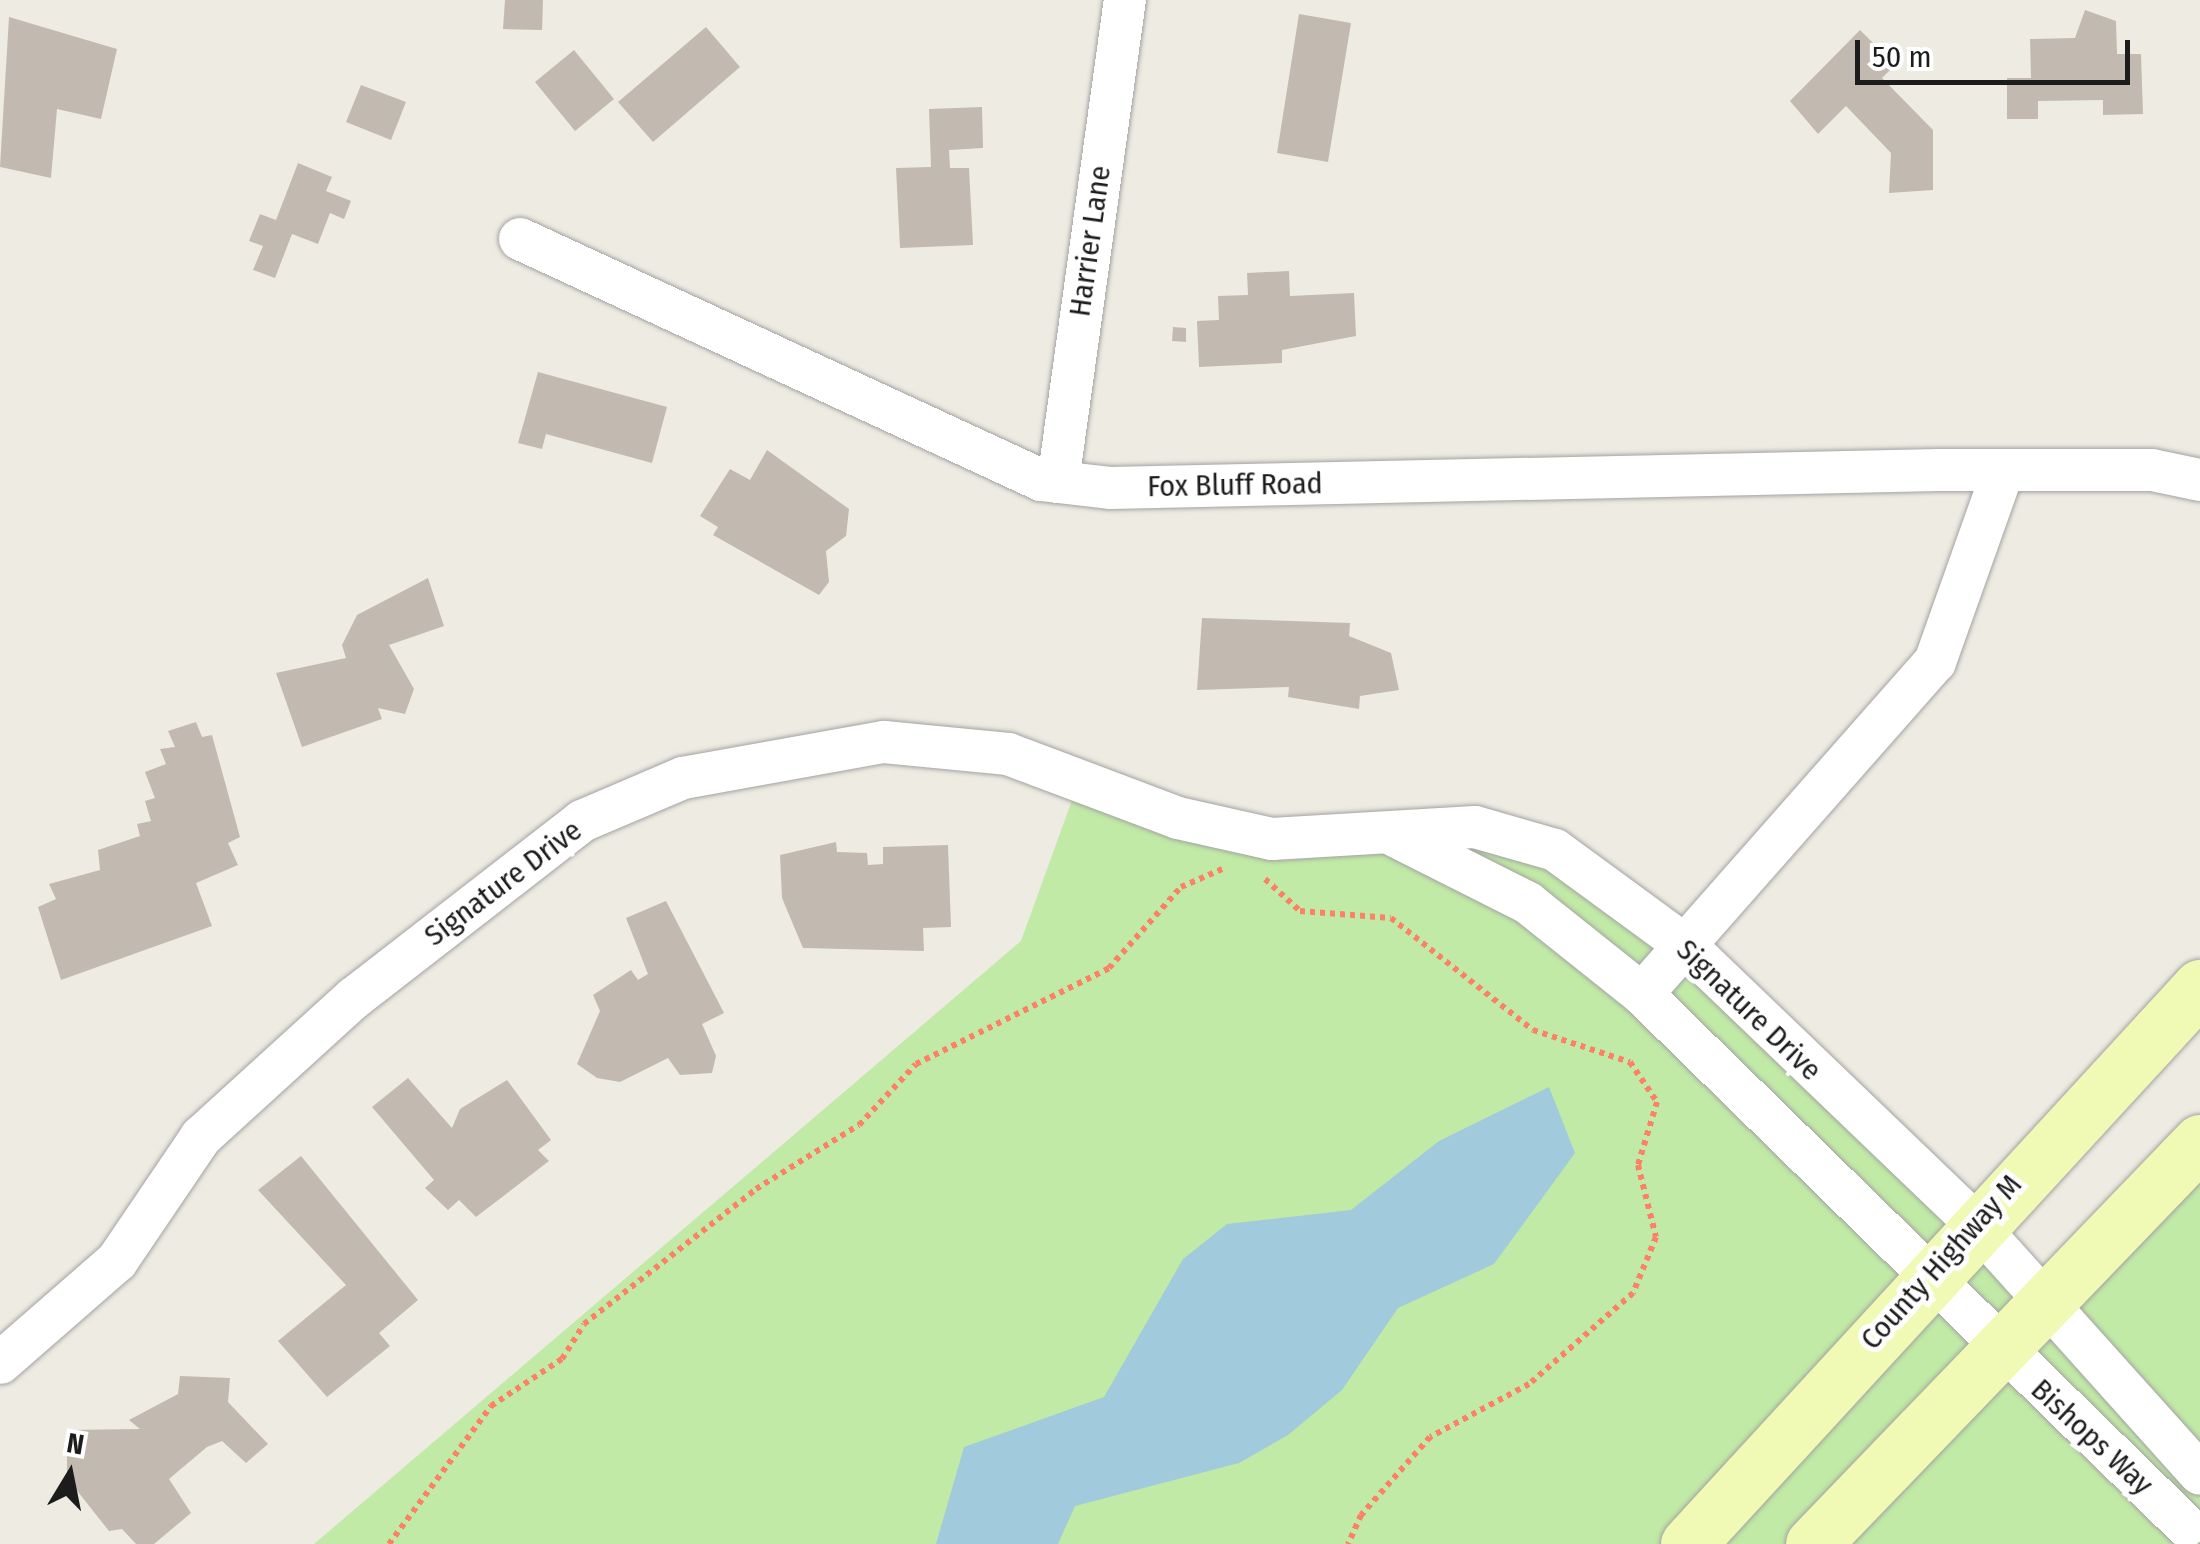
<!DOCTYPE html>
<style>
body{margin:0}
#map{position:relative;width:2200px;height:1544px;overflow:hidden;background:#eeebe2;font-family:"Fira Sans Condensed",sans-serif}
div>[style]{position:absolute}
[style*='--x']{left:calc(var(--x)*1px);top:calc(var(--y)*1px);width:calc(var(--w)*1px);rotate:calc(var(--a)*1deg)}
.grass>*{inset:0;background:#c1eaa6}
.water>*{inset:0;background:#a1cadd}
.building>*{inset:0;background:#c2bab1}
.path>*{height:6px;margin-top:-3px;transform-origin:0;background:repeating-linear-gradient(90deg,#fc8165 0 5px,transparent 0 10px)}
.roads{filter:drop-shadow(0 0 2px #a3a3a3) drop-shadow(0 0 2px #a3a3a3)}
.minor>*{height:42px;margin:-21px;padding:0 21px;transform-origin:21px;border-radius:21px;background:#fff}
.secondary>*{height:55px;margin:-27.5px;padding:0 27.5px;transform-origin:27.5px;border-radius:27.5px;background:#f1fab4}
span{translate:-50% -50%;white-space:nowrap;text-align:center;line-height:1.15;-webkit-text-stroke:10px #fff;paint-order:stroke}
.street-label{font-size:30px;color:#1c1c1c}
.north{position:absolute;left:20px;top:1424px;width:100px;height:100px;-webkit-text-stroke:8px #fff;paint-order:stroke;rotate:10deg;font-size:28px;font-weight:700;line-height:40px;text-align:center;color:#1c1c1c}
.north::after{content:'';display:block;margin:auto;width:35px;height:45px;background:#1c1c1c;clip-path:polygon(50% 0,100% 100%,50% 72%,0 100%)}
.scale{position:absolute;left:1855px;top:40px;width:275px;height:45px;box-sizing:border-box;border:5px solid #1c1c1c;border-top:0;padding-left:12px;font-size:30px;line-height:35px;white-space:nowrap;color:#1c1c1c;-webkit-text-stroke:8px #fff;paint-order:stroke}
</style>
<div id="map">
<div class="grass">
<div style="clip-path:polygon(1080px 778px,1178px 818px,1555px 850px,2043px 1303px,2200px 1142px,2200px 1544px,314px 1544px,1021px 941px)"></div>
</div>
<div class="water">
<div style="clip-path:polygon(1549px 1087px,1575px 1153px,1494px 1264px,1398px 1308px,1342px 1390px,1288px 1435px,1239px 1463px,1075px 1506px,1058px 1544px,936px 1544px,964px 1447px,1104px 1397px,1183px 1259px,1227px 1224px,1351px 1210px,1439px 1141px)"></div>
</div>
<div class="building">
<div style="clip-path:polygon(505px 0,543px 0,542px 30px,503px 29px)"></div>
<div style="clip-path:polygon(2085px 10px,2116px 21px,2117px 54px,2141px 54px,2143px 114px,2103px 115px,2103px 100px,2038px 101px,2038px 119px,2007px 119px,2007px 78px,2031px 78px,2030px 39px,2075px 38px)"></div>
<div style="clip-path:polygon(1299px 14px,1351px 23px,1328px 162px,1277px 153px)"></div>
<div style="clip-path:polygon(9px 17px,117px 49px,101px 119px,57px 109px,51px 178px,0 167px)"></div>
<div style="clip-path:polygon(706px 27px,740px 67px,653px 142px,618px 102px)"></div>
<div style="clip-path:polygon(1860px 30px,1895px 65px,1882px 78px,1933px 130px,1933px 190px,1889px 193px,1891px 153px,1846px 106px,1818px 134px,1790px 101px)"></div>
<div style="clip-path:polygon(574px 50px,614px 99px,575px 131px,535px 82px)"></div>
<div style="clip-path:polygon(361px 85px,406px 102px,391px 140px,346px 122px)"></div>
<div style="clip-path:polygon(982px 107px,983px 148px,949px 150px,950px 168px,969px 168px,973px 245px,900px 248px,896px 168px,931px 167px,929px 109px)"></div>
<div style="clip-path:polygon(298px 163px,332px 177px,326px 191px,351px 201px,344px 219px,330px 213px,318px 244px,292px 234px,275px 278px,253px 270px,263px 246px,249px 241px,260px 214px,276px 220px)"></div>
<div style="clip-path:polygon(1289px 271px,1290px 296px,1354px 293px,1356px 336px,1282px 350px,1282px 363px,1199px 367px,1197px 321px,1219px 320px,1218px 296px,1248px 295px,1247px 273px)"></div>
<div style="clip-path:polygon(1173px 327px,1186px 328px,1186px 342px,1172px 341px)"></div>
<div style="clip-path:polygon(538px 372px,667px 407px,652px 463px,546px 434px,542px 449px,518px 443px)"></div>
<div style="clip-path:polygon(767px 450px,849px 509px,846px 536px,826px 551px,829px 582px,819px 595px,713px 535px,718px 527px,700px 516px,730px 469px,750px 480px)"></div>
<div style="clip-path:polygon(428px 578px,444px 626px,389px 645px,414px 689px,405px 714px,378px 708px,382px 719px,302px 747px,276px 673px,346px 658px,342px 645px,357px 615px)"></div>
<div style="clip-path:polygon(1202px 618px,1350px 623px,1349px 636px,1391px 653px,1399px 690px,1360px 696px,1359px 709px,1288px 697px,1289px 687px,1197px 690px)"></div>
<div style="clip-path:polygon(196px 722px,202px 737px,212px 735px,240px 837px,228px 843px,238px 865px,196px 883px,212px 926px,61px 980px,38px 907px,56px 899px,49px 884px,100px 870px,98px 850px,140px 836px,137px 824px,151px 821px,145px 801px,155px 798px,145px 772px,166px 764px,160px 749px,175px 747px,168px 731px)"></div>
<div style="clip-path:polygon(836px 842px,837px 852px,867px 853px,868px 865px,883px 864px,883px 847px,948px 845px,951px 927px,923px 928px,924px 951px,803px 948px,782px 898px,780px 855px)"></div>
<div style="clip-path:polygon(666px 901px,724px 1013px,702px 1024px,716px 1056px,712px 1073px,680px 1075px,668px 1058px,620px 1082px,597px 1078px,577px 1064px,600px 1011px,593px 995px,631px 970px,638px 980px,648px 974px,626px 918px)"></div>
<div style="clip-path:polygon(408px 1078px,452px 1128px,460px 1109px,507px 1080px,551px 1140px,538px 1150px,549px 1161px,476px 1217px,459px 1200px,448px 1210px,425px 1188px,434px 1180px,372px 1107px)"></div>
<div style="clip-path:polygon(301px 1156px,418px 1300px,379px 1333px,390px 1346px,327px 1397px,278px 1341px,346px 1285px,258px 1190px)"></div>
<div style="clip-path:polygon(180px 1376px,230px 1378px,228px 1402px,268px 1444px,246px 1463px,222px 1441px,207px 1447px,169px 1479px,191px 1513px,154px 1544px,136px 1544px,122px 1529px,109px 1531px,67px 1478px,67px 1430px,140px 1429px,129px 1420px,178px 1394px)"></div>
</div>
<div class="path">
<div style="--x:1265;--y:879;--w:47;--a:42.4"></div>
<div style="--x:1300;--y:911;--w:91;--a:4.4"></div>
<div style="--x:1391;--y:918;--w:181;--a:38.3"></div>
<div style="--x:1533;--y:1030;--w:102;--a:18.3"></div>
<div style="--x:1630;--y:1062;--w:48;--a:56"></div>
<div style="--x:1657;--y:1102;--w:66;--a:106.8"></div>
<div style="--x:1638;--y:1165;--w:74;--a:76"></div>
<div style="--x:1656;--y:1237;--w:61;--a:112.3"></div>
<div style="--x:1633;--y:1293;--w:138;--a:138.8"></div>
<div style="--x:1529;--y:1384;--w:112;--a:151.8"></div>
<div style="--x:1430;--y:1437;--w:104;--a:131.5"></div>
<div style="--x:1361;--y:1515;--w:32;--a:114"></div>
<div style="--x:389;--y:1544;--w:172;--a:-53.5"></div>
<div style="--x:491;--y:1406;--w:85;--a:-33.5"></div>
<div style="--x:562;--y:1359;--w:41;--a:-57.8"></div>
<div style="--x:584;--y:1324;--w:219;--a:-38.1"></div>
<div style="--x:756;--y:1189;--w:121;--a:-31.9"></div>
<div style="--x:859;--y:1125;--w:83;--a:-46.9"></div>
<div style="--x:916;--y:1064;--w:216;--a:-26.4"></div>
<div style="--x:1109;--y:968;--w:108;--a:-48.4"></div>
<div style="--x:1181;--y:887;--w:45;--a:-23.7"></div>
</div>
<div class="roads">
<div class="minor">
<div style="--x:520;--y:239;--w:574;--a:24.82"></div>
<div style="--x:1041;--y:480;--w:69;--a:6.6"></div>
<div style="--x:1110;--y:488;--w:828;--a:-1.25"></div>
<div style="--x:1938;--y:470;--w:214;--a:0"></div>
<div style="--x:2152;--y:470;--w:49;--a:11.8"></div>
<div style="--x:1058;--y:482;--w:487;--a:-82.1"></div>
<div style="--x:1395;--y:836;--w:149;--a:26.7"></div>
<div style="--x:1528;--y:903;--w:146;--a:38.6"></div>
<div style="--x:1642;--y:994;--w:761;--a:44.36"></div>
<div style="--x:1642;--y:994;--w:443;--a:-48.6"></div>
<div style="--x:1935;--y:662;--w:203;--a:-70.4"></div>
<div style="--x:0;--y:1363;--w:155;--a:-41.1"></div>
<div style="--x:117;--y:1261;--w:150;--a:-55.9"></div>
<div style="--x:201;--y:1137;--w:207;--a:-42.3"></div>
<div style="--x:354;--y:998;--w:289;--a:-37.8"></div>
<div style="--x:582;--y:821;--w:110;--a:-23.1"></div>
<div style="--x:683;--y:778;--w:204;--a:-10.2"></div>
<div style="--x:884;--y:742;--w:125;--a:5.5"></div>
<div style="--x:1008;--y:754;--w:182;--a:20.6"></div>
<div style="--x:1178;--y:818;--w:96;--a:12.6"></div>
<div style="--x:1272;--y:839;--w:203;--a:-3.4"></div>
<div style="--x:1475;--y:827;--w:83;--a:16"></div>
<div style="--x:1555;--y:850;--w:162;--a:36.2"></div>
<div style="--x:1686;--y:946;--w:399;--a:43.8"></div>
<div style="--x:1974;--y:1222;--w:338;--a:48.1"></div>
</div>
<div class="secondary">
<div style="--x:1688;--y:1544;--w:757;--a:-47.41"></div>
<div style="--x:1813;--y:1544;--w:558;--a:-46.09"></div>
</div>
</div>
<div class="street-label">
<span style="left:1090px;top:241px;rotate:-82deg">Harrier Lane</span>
<span style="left:1235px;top:485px;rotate:-1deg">Fox Bluff Road</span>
<span style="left:503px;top:883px;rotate:-37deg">Signature Drive</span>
<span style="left:1749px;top:1010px;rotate:44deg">Signature Drive</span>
<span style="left:1941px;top:1262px;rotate:-48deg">County Highway M</span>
<span style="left:2092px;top:1437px;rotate:43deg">Bishops Way</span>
</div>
<div class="north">N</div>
<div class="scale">50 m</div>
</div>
